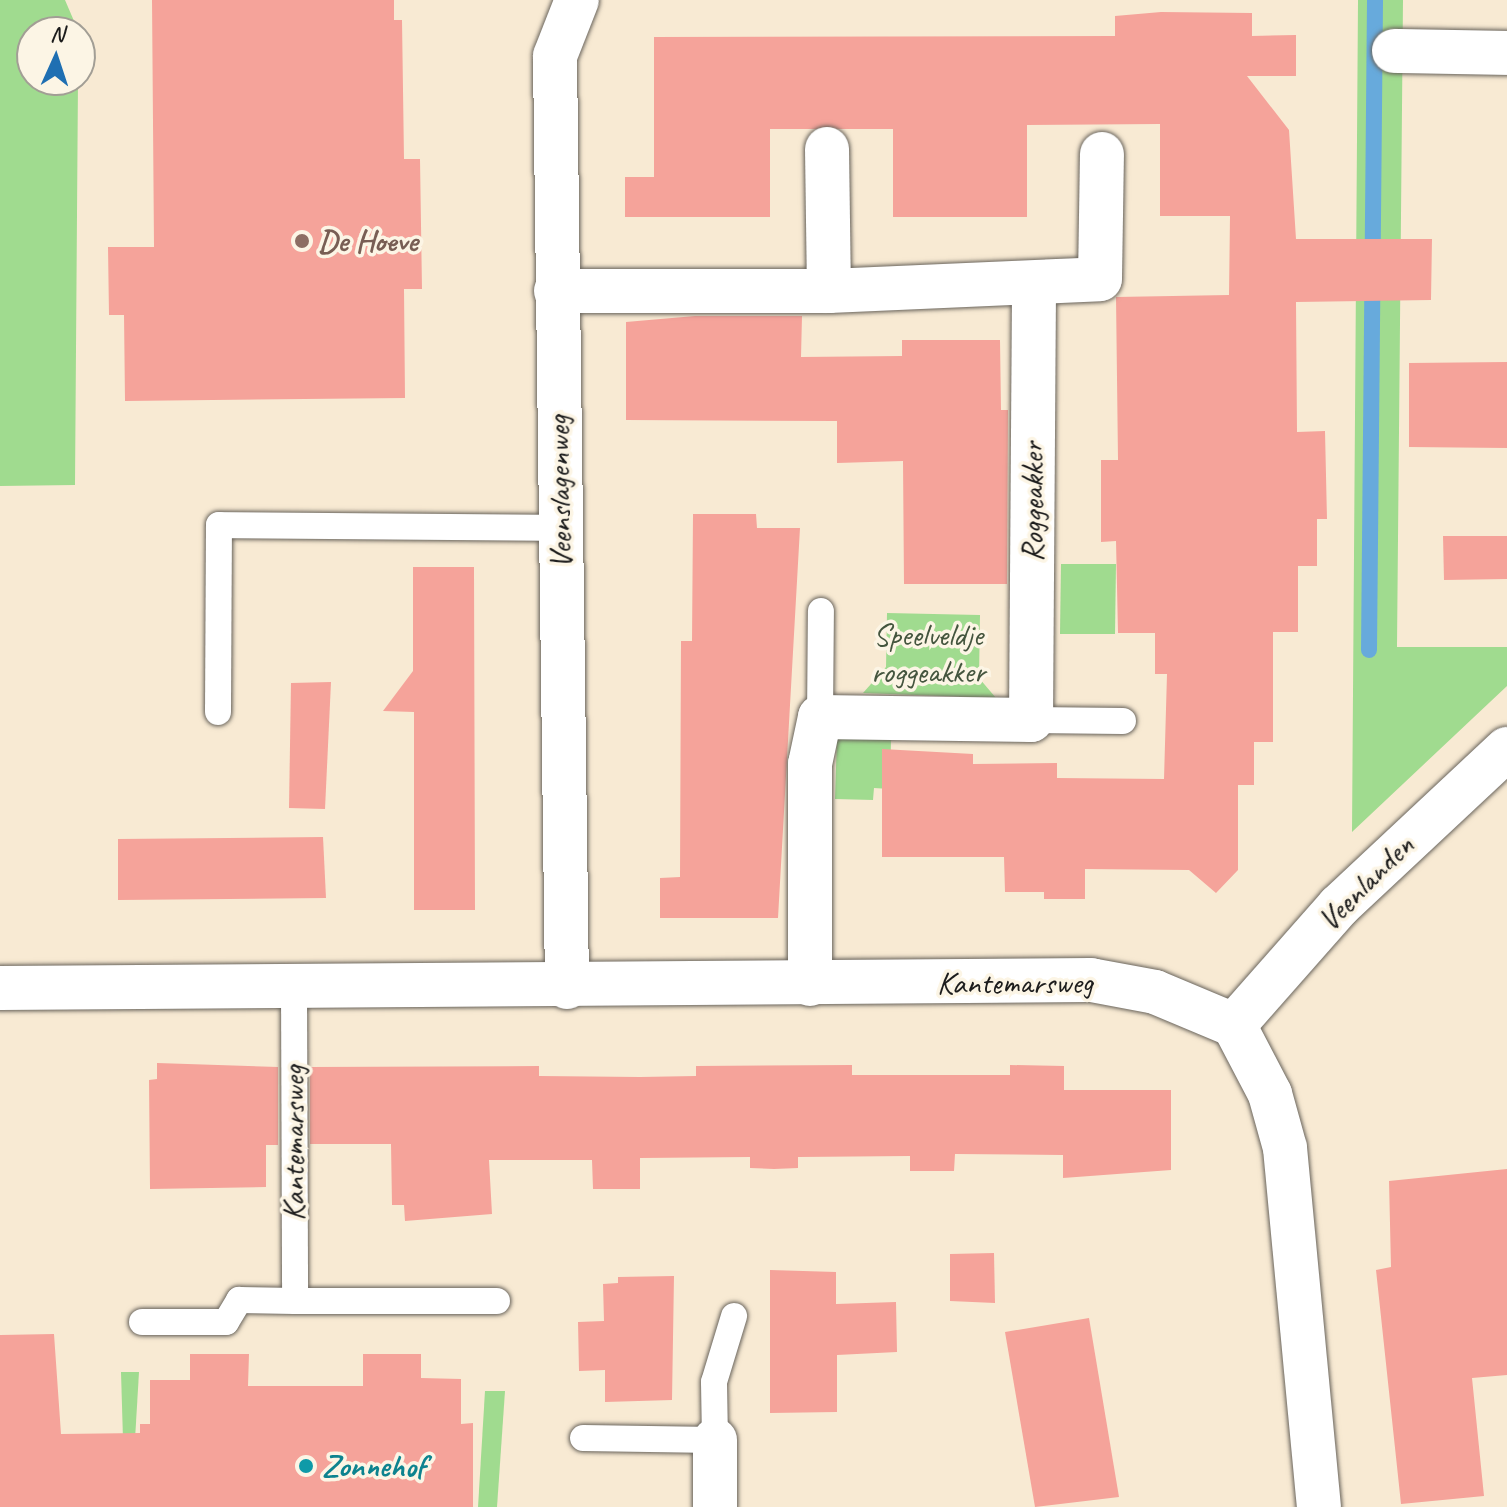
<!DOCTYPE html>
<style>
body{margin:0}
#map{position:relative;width:1507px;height:1507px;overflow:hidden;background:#f8ead3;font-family:Caveat,sans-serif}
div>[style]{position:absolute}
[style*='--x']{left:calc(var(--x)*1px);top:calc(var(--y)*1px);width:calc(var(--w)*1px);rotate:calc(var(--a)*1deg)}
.green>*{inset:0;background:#a0db8f}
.stream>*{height:16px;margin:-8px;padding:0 8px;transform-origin:8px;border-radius:8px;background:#67aadc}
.building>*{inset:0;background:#f5a39a}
.roads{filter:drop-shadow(0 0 2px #69645c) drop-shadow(0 0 2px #69645c)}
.service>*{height:26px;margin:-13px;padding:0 13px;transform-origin:13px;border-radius:13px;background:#fff}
.minor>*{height:44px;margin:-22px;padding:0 22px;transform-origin:22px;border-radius:22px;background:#fff}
.tertiary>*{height:44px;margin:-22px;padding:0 22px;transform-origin:22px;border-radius:22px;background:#fff}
.dots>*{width:22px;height:22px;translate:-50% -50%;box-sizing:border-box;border:4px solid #fcf5e5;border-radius:50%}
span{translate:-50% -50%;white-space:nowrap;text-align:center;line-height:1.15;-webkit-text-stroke:7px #fcf5e5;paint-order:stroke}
.education-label{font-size:32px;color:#785e54;font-weight:700}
.left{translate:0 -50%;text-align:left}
.street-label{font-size:32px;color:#1c1c1c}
.park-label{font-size:32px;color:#44553e}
.culture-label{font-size:32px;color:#0d838f;font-weight:700}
.north{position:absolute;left:16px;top:16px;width:80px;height:80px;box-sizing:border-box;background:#fcf5e5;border:2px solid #a29e95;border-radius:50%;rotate:3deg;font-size:22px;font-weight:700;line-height:32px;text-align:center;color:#1c1c1c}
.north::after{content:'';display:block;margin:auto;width:28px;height:36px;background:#1f6fb2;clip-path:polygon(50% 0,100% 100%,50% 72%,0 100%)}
</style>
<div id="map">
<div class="green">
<div style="clip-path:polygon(0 0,65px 0,77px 28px,32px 32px,32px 80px,78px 80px,75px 485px,0 486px)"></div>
<div style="clip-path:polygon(1358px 0,1403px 0,1397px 647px,1507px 647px,1507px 686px,1352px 832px)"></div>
<div style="clip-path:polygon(1061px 564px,1116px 564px,1115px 634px,1060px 634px)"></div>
<div style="clip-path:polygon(887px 613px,980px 615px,979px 678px,996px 698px,863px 693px,886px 667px)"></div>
<div style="clip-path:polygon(837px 737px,891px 739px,890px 789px,874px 788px,873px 800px,835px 799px)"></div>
<div style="clip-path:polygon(121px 1372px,139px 1372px,131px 1507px,125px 1507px)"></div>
<div style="clip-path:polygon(485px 1391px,505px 1391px,497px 1507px,478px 1507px)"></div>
</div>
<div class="stream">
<div style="--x:1369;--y:650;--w:650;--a:-89.47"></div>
</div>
<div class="building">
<div style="clip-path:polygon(152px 0,394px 0,394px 20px,402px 20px,404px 159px,420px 159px,422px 289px,404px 289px,405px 398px,125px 401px,124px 315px,109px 315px,108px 247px,154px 247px)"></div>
<div style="clip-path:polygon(1161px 12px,1252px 13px,1252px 36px,1296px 35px,1296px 76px,1247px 76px,1289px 130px,1296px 239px,1432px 239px,1431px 300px,1296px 302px,1297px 432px,1325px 431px,1327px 519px,1317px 519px,1317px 566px,1298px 566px,1298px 632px,1273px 632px,1273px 742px,1254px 742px,1254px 785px,1238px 785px,1238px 870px,1216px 893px,1189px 870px,1085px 869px,1085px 899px,1044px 899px,1044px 892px,1005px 892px,1004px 857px,882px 857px,882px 749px,973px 754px,973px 764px,1057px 763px,1057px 778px,1164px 779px,1167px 674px,1155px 674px,1155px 633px,1118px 633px,1116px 541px,1101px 542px,1101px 460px,1118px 460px,1116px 297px,1229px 295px,1230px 216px,1160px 216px,1160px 124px,1027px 125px,1027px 217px,893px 217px,893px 129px,770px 129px,770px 217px,625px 217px,625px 177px,654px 177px,654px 37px,1115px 36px,1115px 16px)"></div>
<div style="clip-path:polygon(695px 316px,802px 316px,801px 357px,902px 356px,902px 340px,1000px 340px,1001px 410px,1008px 410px,1007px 584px,904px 584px,903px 461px,837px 463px,837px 421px,626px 420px,626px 322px)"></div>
<div style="clip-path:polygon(1507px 362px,1507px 448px,1409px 447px,1409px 363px)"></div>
<div style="clip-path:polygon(693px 514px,756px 514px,757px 528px,800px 528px,778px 918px,660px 918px,660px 878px,680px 877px,681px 641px,692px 641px)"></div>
<div style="clip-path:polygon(1443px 536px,1507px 536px,1507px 579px,1444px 580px)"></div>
<div style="clip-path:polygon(413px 567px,474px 567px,475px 910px,414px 910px,414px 712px,383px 711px,413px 671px)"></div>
<div style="clip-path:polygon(331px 682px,325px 809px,289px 808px,291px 683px)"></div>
<div style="clip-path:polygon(323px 837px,326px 898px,118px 900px,118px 839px)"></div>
<div style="clip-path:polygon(157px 1063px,278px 1067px,278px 1145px,266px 1145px,266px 1187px,150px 1189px,149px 1080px,157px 1079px)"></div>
<div style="clip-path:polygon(852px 1065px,852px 1075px,1010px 1075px,1010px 1065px,1064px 1066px,1064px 1090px,1171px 1090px,1171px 1170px,1063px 1178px,1063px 1155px,955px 1154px,954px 1171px,910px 1171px,910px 1156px,798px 1157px,798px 1168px,774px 1169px,750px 1168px,750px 1157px,640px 1158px,640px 1189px,593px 1189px,592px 1160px,489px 1160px,492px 1214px,405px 1221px,404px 1205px,392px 1205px,391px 1144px,310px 1144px,310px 1067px,539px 1066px,539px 1076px,640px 1077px,696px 1076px,696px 1066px)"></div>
<div style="clip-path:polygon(1507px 1169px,1507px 1375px,1472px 1378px,1484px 1496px,1401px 1504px,1376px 1270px,1391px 1267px,1389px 1181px)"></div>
<div style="clip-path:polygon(994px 1253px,995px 1303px,950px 1301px,950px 1254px)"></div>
<div style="clip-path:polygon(770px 1270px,836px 1272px,836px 1304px,896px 1302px,897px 1352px,837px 1355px,837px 1412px,770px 1413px)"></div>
<div style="clip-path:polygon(674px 1276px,672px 1400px,605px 1402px,605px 1370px,579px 1371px,578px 1322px,604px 1321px,603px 1284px,618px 1283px,618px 1277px)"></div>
<div style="clip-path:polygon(1089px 1318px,1119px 1497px,1035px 1507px,1005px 1332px)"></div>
<div style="clip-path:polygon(54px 1334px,61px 1434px,140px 1433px,140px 1424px,150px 1424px,150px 1380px,190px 1380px,190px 1354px,249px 1354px,248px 1386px,363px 1386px,363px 1354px,421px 1354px,421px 1378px,461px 1379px,461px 1424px,473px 1423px,473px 1507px,0 1507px,0 1335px)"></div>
</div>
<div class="roads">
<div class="service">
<div style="--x:218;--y:712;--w:187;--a:-89.7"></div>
<div style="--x:219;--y:525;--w:342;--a:0.5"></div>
<div style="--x:820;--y:717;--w:106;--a:-89.5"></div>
<div style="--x:1031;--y:720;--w:92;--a:0.6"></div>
<div style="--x:294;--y:986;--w:315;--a:89.8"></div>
<div style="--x:295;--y:1301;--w:202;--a:0"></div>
<div style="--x:142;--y:1322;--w:84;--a:0"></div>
<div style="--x:226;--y:1322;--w:26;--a:-59"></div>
<div style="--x:239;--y:1300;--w:56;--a:1"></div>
<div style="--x:583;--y:1438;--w:132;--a:0.9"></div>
<div style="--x:715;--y:1440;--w:58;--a:-91"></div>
<div style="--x:714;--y:1382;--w:69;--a:-73.1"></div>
</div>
<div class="minor">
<div style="--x:1394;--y:51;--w:113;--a:1"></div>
<div style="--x:827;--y:149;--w:142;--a:89.2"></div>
<div style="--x:556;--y:291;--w:273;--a:0"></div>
<div style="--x:829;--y:291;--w:271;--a:-2.5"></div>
<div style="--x:1100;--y:279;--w:125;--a:-89.1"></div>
<div style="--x:810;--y:984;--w:220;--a:-90"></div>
<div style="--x:810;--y:764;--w:48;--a:-78"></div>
<div style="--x:820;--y:717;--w:211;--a:0.8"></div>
<div style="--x:1031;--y:720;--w:437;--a:-89.6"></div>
<div style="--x:567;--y:987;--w:931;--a:-90.74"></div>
<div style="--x:555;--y:56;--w:60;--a:-68.6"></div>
<div style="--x:1234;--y:1025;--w:159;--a:-48.6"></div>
<div style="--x:1339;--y:906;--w:230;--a:-43.1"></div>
<div style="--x:715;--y:1440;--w:67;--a:90"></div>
</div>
<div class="tertiary">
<div style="--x:0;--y:988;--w:1091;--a:-0.42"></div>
<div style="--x:1091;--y:980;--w:65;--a:10.6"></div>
<div style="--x:1155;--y:992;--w:86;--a:22.7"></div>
<div style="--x:1234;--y:1025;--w:78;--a:62.4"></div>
<div style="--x:1270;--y:1094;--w:56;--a:74.5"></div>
<div style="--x:1285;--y:1148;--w:361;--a:84.6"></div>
</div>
</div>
<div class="dots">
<div style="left:302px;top:241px;background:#8d6e63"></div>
<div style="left:306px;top:1466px;background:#0f9aa8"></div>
</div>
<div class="education-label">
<span class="left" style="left:318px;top:241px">De Hoeve</span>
</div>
<div class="street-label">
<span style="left:560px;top:492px;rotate:-91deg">Veenslagenweg</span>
<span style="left:1033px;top:502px;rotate:-90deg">Roggeakker</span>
<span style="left:1366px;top:883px;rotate:-45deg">Veenlanden</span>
<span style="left:1015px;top:983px">Kantemarsweg</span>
<span style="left:294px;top:1143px;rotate:-90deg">Kantemarsweg</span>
</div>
<div class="park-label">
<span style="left:928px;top:654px">Speelveldje<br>roggeakker</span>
</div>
<div class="culture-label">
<span class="left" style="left:322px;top:1466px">Zonnehof</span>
</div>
<div class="north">N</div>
</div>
